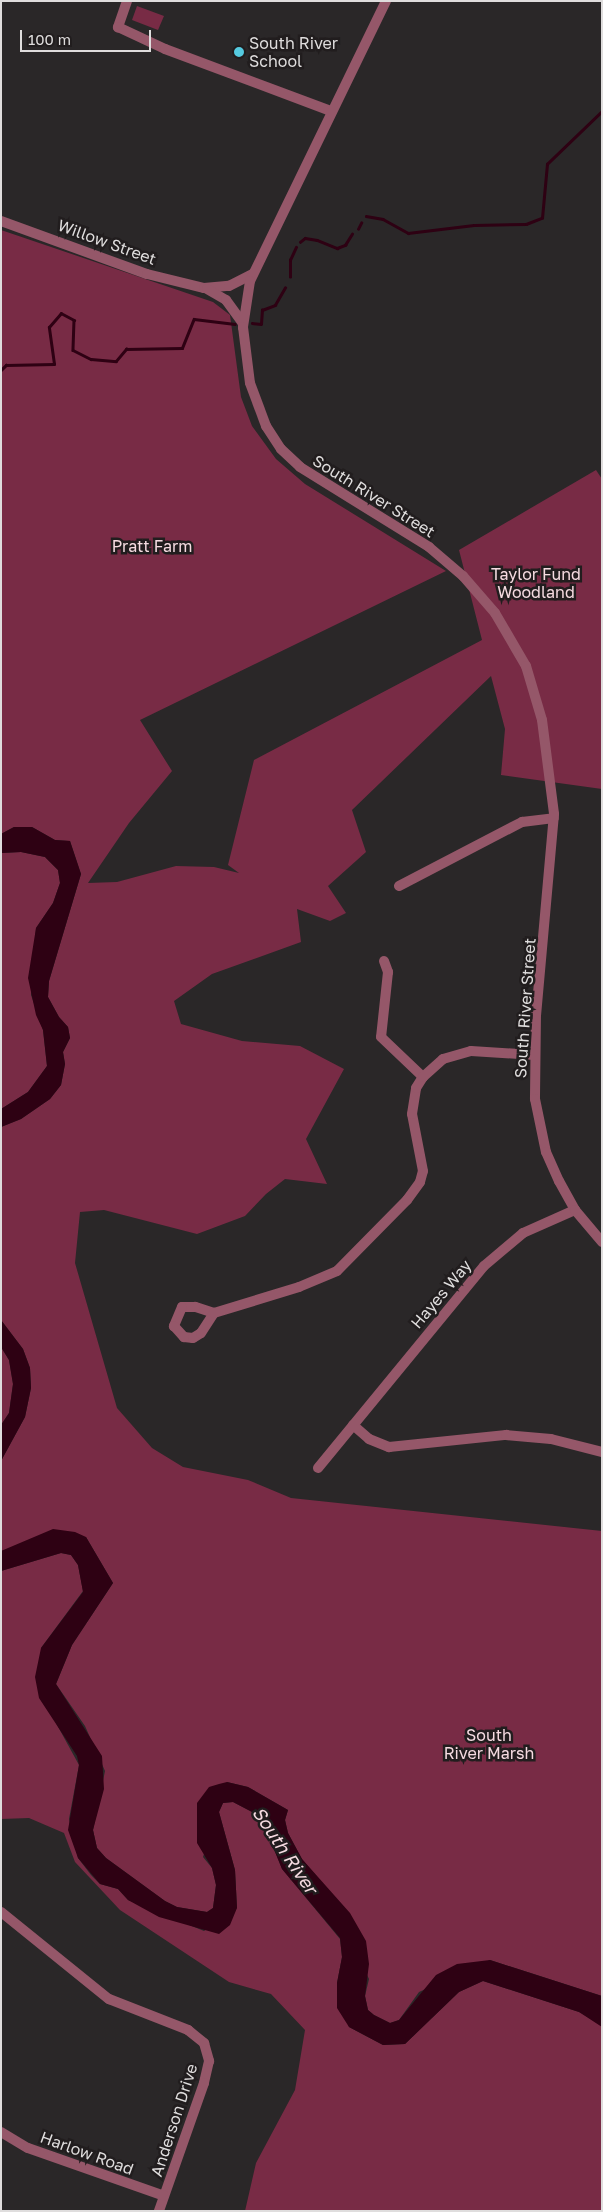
<!DOCTYPE html>
<style>
body{margin:0}
#map{position:relative;width:603px;height:2212px;overflow:hidden;background:#2a2728;font-family:"Golos Text",sans-serif}
div>[style]{position:absolute}
[style*='--x']{left:calc(var(--x)*1px);top:calc(var(--y)*1px);width:calc(var(--w)*1px);rotate:calc(var(--a)*1deg)}
.green>*{inset:0;background:#782b45}
.water>*{inset:0;background:#2e0113}
.stream>*{height:2.5px;margin:-1.25px;padding:0 1.25px;transform-origin:1.25px;border-radius:1.25px;background:#2e0113}
.minor>*{height:10px;margin:-5px;padding:0 5px;transform-origin:5px;border-radius:5px;background:#955769}
.tertiary>*{height:10px;margin:-5px;padding:0 5px;transform-origin:5px;border-radius:5px;background:#955769}
.dots>*{width:14px;height:14px;translate:-50% -50%;box-sizing:border-box;border:2px solid #211d1e;border-radius:50%}
span{translate:-50% -50%;white-space:nowrap;text-align:center;line-height:1.15;-webkit-text-stroke:5px #211d1e;paint-order:stroke}
.poi-label{font-size:16px;color:#dfdddd}
.left{translate:0 -50%;text-align:left}
.street-label{font-size:16px;color:#dfdddd}
.park-label{font-size:16px;color:#f6dbe1}
.water-label{font-size:18px;color:#f6dbe1;font-style:italic}
.frame{position:absolute;inset:0;border:2px solid #dfdddd;pointer-events:none}
.scale{position:absolute;left:20px;top:30px;width:131px;height:22px;box-sizing:border-box;border:2px solid #dfdddd;border-top:0;padding-left:6px;font-size:15px;line-height:18px;white-space:nowrap;color:#dfdddd;-webkit-text-stroke:4px #211d1e;paint-order:stroke}
</style>
<div id="map">
<div class="green">
<div style="clip-path:polygon(137px 6px,164px 16px,158px 30px,132px 20px)"></div>
<div style="clip-path:polygon(1px 230px,213px 302px,230px 315px,241px 397px,252px 426px,276px 459px,305px 484px,446px 571px,140px 720px,172px 771px,129px 823px,88px 883px,117px 882px,176px 866px,214px 867px,239px 873px,228px 865px,254px 760px,482px 640px,459px 550px,596px 470px,602px 479px,602px 789px,501px 775px,505px 729px,491px 676px,352px 810px,366px 852px,328px 886px,346px 913px,330px 921px,297px 909px,301px 942px,212px 974px,174px 1001px,181px 1024px,242px 1041px,300px 1046px,344px 1069px,306px 1139px,327px 1184px,285px 1179px,266px 1194px,245px 1216px,197px 1234px,104px 1210px,80px 1212px,75px 1263px,117px 1408px,152px 1448px,183px 1467px,248px 1480px,291px 1498px,602px 1531px,602px 1996px,490px 1960px,419px 1992px,399px 2020px,390px 2023px,374px 2015px,368px 2010px,365px 1996px,369px 1979px,324px 1885px,302px 1859px,288px 1833px,285px 1820px,288px 1810px,248px 1787px,227px 1782px,203px 1857px,212px 1868px,216px 1885px,213px 1908px,207px 1912px,177px 1907px,165px 1901px,106px 1858px,97px 1848px,93px 1830px,105px 1771px,85px 1726px,56px 1684px,72px 1645px,113px 1583px,86px 1537px,1px 1551px,1px 1461px,25px 1417px,31px 1388px,30px 1368px,23px 1349px,1px 1320px,1px 1127px,21px 1119px,50px 1099px,61px 1085px,65px 1064px,63px 1052px,70px 1038px,68px 1027px,59px 1017px,48px 997px,49px 981px,81px 874px,70px 841px,55px 840px,32px 827px,14px 827px,1px 834px)"></div>
<div style="clip-path:polygon(21px 852px,45px 857px,58px 870px,60px 883px,53px 903px,36px 928px,31px 995px,43px 1030px,47px 1066px,28px 1092px,1px 1109px,1px 853px)"></div>
<div style="clip-path:polygon(1px 1347px,9px 1360px,13px 1384px,9px 1413px,1px 1425px)"></div>
<div style="clip-path:polygon(61px 1553px,71px 1555px,78px 1565px,83px 1591px,41px 1648px,56px 1723px,79px 1765px,69px 1819px,78px 1858px,91px 1875px,100px 1884px,118px 1889px,128px 1900px,204px 1931px,237px 1908px,235px 1870px,219px 1812px,223px 1803px,233px 1802px,254px 1813px,267px 1832px,282px 1869px,340px 1939px,342px 1957px,337px 1983px,349px 2027px,383px 2045px,405px 2044px,459px 1992px,483px 1981px,579px 2012px,597px 2022px,602px 2027px,602px 2211px,245px 2211px,256px 2163px,295px 2090px,305px 2030px,271px 1994px,229px 1982px,120px 1910px,75px 1862px,64px 1833px,29px 1818px,1px 1819px,1px 1571px)"></div>
</div>
<div class="water">
<div style="clip-path:polygon(14px 827px,32px 827px,55px 840px,70px 841px,81px 874px,49px 981px,48px 997px,59px 1017px,68px 1027px,70px 1038px,63px 1052px,65px 1064px,61px 1085px,50px 1099px,21px 1119px,1px 1127px,1px 1109px,28px 1092px,47px 1066px,43px 1030px,36px 1015px,28px 978px,36px 928px,53px 903px,60px 883px,58px 870px,45px 857px,21px 852px,1px 853px,1px 834px)"></div>
<div style="clip-path:polygon(1px 1320px,23px 1349px,30px 1368px,31px 1388px,25px 1417px,1px 1461px,1px 1425px,9px 1413px,13px 1384px,9px 1360px,1px 1347px)"></div>
<div style="clip-path:polygon(53px 1529px,75px 1532px,86px 1537px,113px 1583px,72px 1645px,56px 1684px,102px 1756px,104px 1789px,93px 1830px,97px 1848px,106px 1858px,165px 1901px,177px 1907px,207px 1912px,213px 1908px,216px 1885px,212px 1868px,197px 1843px,197px 1803px,209px 1787px,219px 1784px,227px 1782px,248px 1787px,288px 1810px,285px 1820px,288px 1833px,302px 1859px,350px 1913px,366px 1941px,369px 1964px,365px 1996px,368px 2010px,374px 2015px,390px 2023px,399px 2020px,436px 1975px,457px 1964px,490px 1960px,602px 1996px,602px 2027px,579px 2012px,483px 1981px,459px 1992px,405px 2044px,383px 2045px,349px 2027px,337px 2008px,337px 1983px,342px 1957px,340px 1938px,282px 1869px,267px 1832px,254px 1813px,233px 1802px,223px 1803px,219px 1812px,235px 1870px,237px 1908px,230px 1925px,219px 1934px,159px 1917px,128px 1900px,118px 1889px,100px 1884px,78px 1858px,68px 1830px,79px 1765px,77px 1756px,39px 1698px,35px 1677px,41px 1648px,83px 1592px,78px 1565px,71px 1555px,61px 1553px,1px 1571px,1px 1551px)"></div>
</div>
<div class="stream">
<div style="--x:366;--y:216;--w:17;--a:10"></div>
<div style="--x:383;--y:219;--w:29;--a:29"></div>
<div style="--x:408;--y:233;--w:66;--a:-6.9"></div>
<div style="--x:474;--y:225;--w:52;--a:-1.1"></div>
<div style="--x:526;--y:224;--w:17;--a:-21"></div>
<div style="--x:542;--y:218;--w:54;--a:-84.7"></div>
<div style="--x:547;--y:164;--w:76;--a:-43.9"></div>
<div style="--x:358;--y:229;--w:7;--a:-63"></div>
<div style="--x:300;--y:242;--w:6;--a:-39"></div>
<div style="--x:305;--y:238;--w:12;--a:9"></div>
<div style="--x:317;--y:240;--w:22;--a:22"></div>
<div style="--x:337;--y:248;--w:9;--a:-21"></div>
<div style="--x:345;--y:245;--w:13;--a:-58"></div>
<div style="--x:290;--y:277;--w:17;--a:-90"></div>
<div style="--x:290;--y:260;--w:14;--a:-65"></div>
<div style="--x:252;--y:323;--w:9;--a:6"></div>
<div style="--x:261;--y:324;--w:14;--a:-86"></div>
<div style="--x:262;--y:310;--w:14;--a:-21"></div>
<div style="--x:275;--y:305;--w:20;--a:-60"></div>
<div style="--x:1;--y:370;--w:7;--a:-45"></div>
<div style="--x:6;--y:365;--w:48;--a:-1.2"></div>
<div style="--x:54;--y:364;--w:37;--a:-98"></div>
<div style="--x:49;--y:327;--w:18;--a:-49"></div>
<div style="--x:61;--y:313;--w:15;--a:28"></div>
<div style="--x:74;--y:320;--w:30;--a:92"></div>
<div style="--x:73;--y:350;--w:20;--a:27"></div>
<div style="--x:91;--y:359;--w:25;--a:5"></div>
<div style="--x:116;--y:361;--w:16;--a:-50"></div>
<div style="--x:126;--y:349;--w:56;--a:-1"></div>
<div style="--x:182;--y:348;--w:31;--a:-68"></div>
<div style="--x:194;--y:319;--w:41;--a:7"></div>
</div>
<div class="minor">
<div style="--x:127;--y:1;--w:28;--a:109"></div>
<div style="--x:118;--y:27;--w:52;--a:25.1"></div>
<div style="--x:165;--y:49;--w:177;--a:20.5"></div>
<div style="--x:1;--y:221;--w:155;--a:20"></div>
<div style="--x:147;--y:274;--w:59;--a:13.8"></div>
<div style="--x:204;--y:288;--w:25;--a:-5"></div>
<div style="--x:229;--y:286;--w:27;--a:-27"></div>
<div style="--x:207;--y:289;--w:22;--a:30"></div>
<div style="--x:226;--y:300;--w:29;--a:54"></div>
<div style="--x:399;--y:886;--w:139;--a:-27.5"></div>
<div style="--x:522;--y:822;--w:32;--a:-7"></div>
<div style="--x:384;--y:961;--w:12;--a:70"></div>
<div style="--x:388;--y:972;--w:65;--a:96.1"></div>
<div style="--x:381;--y:1037;--w:58;--a:43.6"></div>
<div style="--x:214;--y:1313;--w:20;--a:-162"></div>
<div style="--x:195;--y:1307;--w:13;--a:180"></div>
<div style="--x:182;--y:1307;--w:21;--a:113"></div>
<div style="--x:174;--y:1326;--w:15;--a:48"></div>
<div style="--x:184;--y:1337;--w:9;--a:6"></div>
<div style="--x:193;--y:1338;--w:9;--a:-32"></div>
<div style="--x:201;--y:1333;--w:24;--a:-57"></div>
<div style="--x:214;--y:1313;--w:89;--a:-17"></div>
<div style="--x:299;--y:1287;--w:41;--a:-22.8"></div>
<div style="--x:337;--y:1271;--w:100;--a:-45.4"></div>
<div style="--x:407;--y:1200;--w:22;--a:-54"></div>
<div style="--x:420;--y:1182;--w:11;--a:-75"></div>
<div style="--x:423;--y:1171;--w:58;--a:-100.9"></div>
<div style="--x:412;--y:1114;--w:26;--a:-81"></div>
<div style="--x:416;--y:1088;--w:13;--a:-58"></div>
<div style="--x:423;--y:1077;--w:27;--a:-42"></div>
<div style="--x:443;--y:1059;--w:29;--a:-16"></div>
<div style="--x:471;--y:1051;--w:64;--a:3.6"></div>
<div style="--x:353;--y:1425;--w:21;--a:41"></div>
<div style="--x:369;--y:1439;--w:22;--a:22"></div>
<div style="--x:389;--y:1447;--w:118;--a:-5.9"></div>
<div style="--x:506;--y:1435;--w:45;--a:5.1"></div>
<div style="--x:551;--y:1439;--w:53;--a:14.3"></div>
<div style="--x:318;--y:1468;--w:261;--a:-50.6"></div>
<div style="--x:484;--y:1266;--w:51;--a:-40.2"></div>
<div style="--x:523;--y:1233;--w:57;--a:-23.9"></div>
<div style="--x:1;--y:1912;--w:139;--a:38.9"></div>
<div style="--x:109;--y:1999;--w:85;--a:21.4"></div>
<div style="--x:188;--y:2030;--w:21;--a:39"></div>
<div style="--x:204;--y:2043;--w:19;--a:74"></div>
<div style="--x:209;--y:2061;--w:23;--a:103"></div>
<div style="--x:204;--y:2083;--w:136;--a:109.4"></div>
<div style="--x:1;--y:2132;--w:31;--a:31"></div>
<div style="--x:28;--y:2148;--w:144;--a:19.4"></div>
</div>
<div class="tertiary">
<div style="--x:386;--y:1;--w:311;--a:115.9"></div>
<div style="--x:250;--y:281;--w:47;--a:98.7"></div>
<div style="--x:243;--y:327;--w:56;--a:82.9"></div>
<div style="--x:250;--y:383;--w:46;--a:69.6"></div>
<div style="--x:266;--y:426;--w:27;--a:57"></div>
<div style="--x:281;--y:449;--w:26;--a:43"></div>
<div style="--x:300;--y:467;--w:152;--a:31.8"></div>
<div style="--x:429;--y:547;--w:45;--a:40.5"></div>
<div style="--x:463;--y:576;--w:49;--a:49.1"></div>
<div style="--x:495;--y:613;--w:61;--a:59.7"></div>
<div style="--x:526;--y:666;--w:56;--a:73.5"></div>
<div style="--x:542;--y:720;--w:95;--a:82.7"></div>
<div style="--x:554;--y:814;--w:201;--a:95.1"></div>
<div style="--x:536;--y:1014;--w:85;--a:90.7"></div>
<div style="--x:535;--y:1099;--w:54;--a:78.3"></div>
<div style="--x:546;--y:1152;--w:32;--a:66"></div>
<div style="--x:559;--y:1181;--w:33;--a:61"></div>
<div style="--x:575;--y:1210;--w:42;--a:49.8"></div>
</div>
<div class="dots">
<div style="left:239px;top:52px;background:#55cae0"></div>
</div>
<div class="poi-label">
<span class="left" style="left:249px;top:52px">South River<br>School</span>
</div>
<div class="street-label">
<span style="left:107px;top:242px;rotate:20deg">Willow Street</span>
<span style="left:374px;top:496px;rotate:32deg">South River Street</span>
<span style="left:525px;top:1008px;rotate:-86deg">South River Street</span>
<span style="left:441px;top:1294px;rotate:-50deg">Hayes Way</span>
<span style="left:174px;top:2120px;rotate:-72deg">Anderson Drive</span>
<span style="left:87px;top:2153px;rotate:20deg">Harlow Road</span>
</div>
<div class="park-label">
<span style="left:152px;top:546px">Pratt Farm</span>
<span style="left:536px;top:583px">Taylor Fund<br>Woodland</span>
<span style="left:489px;top:1744px">South<br>River Marsh</span>
</div>
<div class="water-label">
<span style="left:285px;top:1850px;rotate:56deg">South River</span>
</div>
<div class="frame"></div>
<div class="scale">100 m</div>
</div>
